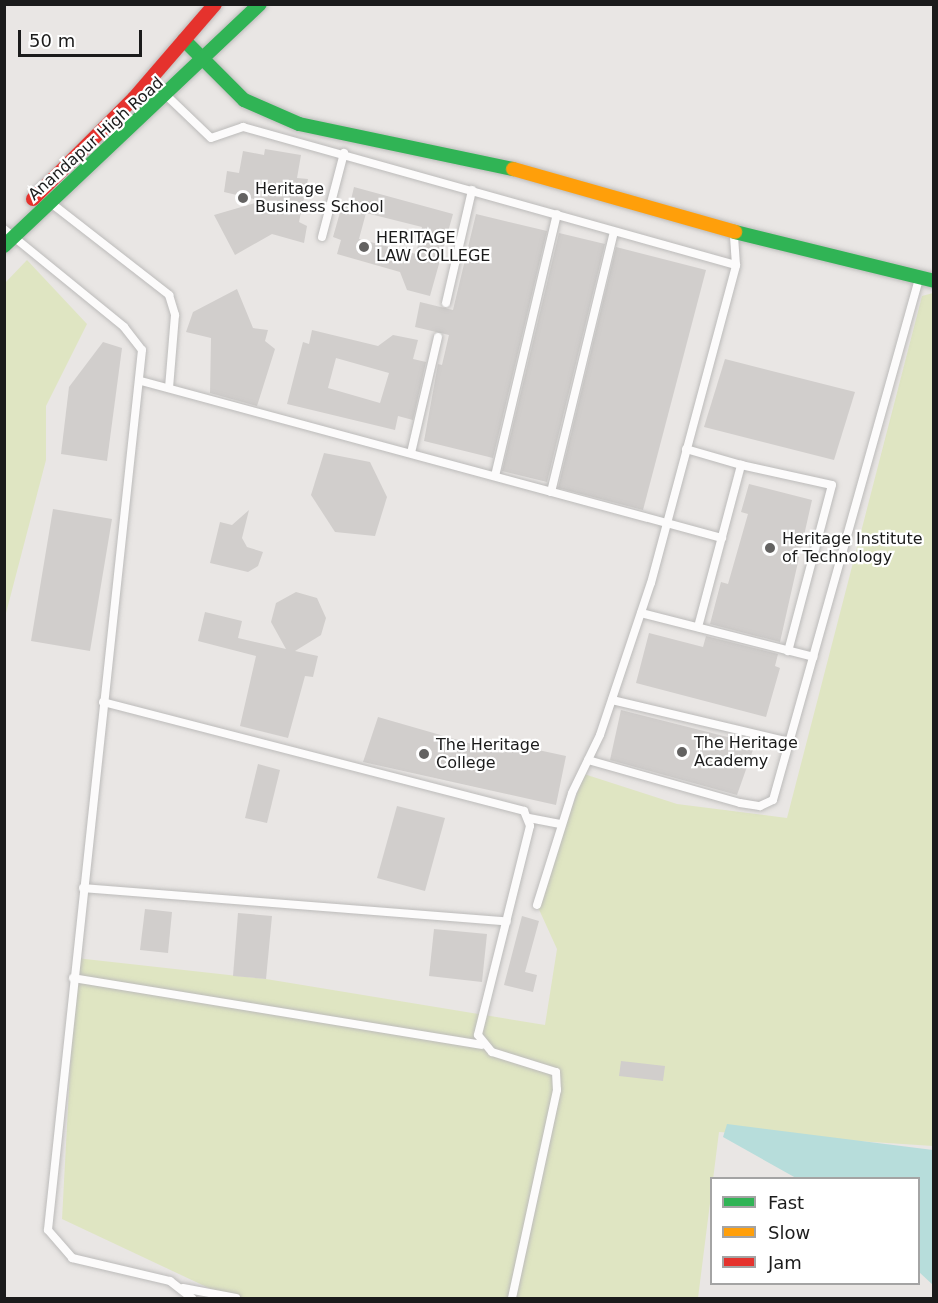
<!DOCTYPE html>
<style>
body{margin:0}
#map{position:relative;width:938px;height:1303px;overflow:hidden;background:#e9e6e4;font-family:"DejaVu Sans",sans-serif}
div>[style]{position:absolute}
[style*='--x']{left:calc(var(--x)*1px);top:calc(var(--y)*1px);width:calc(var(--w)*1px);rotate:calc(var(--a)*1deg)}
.grass>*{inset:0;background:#dfe5c2}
.water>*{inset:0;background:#b7dddb}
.building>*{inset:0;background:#d1cecc}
.roads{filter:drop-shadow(0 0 2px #bcbbba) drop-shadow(0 0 2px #bcbbba)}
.lane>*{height:8px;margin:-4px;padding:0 4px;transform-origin:4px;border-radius:4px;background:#fcfbfb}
.fast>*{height:14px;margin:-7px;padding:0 7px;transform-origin:7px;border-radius:7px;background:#30b455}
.slow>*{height:14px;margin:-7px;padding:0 7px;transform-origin:7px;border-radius:7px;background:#ff9f0a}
.jam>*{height:14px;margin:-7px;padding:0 7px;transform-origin:7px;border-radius:7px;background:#e5322d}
.dots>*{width:16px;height:16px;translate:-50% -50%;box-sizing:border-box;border:3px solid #fff;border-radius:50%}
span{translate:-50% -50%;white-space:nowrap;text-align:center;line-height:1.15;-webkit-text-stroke:4.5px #fff;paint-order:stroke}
.street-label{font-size:16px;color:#1b1b1b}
.poi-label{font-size:16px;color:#1b1b1b}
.left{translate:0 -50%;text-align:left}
.frame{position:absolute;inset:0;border:6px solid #1b1b1b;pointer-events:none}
.legend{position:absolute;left:710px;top:1177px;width:210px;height:108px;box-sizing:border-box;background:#fff;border:2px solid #a4a4a4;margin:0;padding:8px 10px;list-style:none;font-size:18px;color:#1b1b1b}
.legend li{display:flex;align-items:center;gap:12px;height:30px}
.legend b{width:30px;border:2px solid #a4a4a4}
.scale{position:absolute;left:18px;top:30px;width:124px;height:27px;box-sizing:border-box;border:3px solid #1b1b1b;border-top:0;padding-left:8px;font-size:18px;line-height:21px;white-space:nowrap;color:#1b1b1b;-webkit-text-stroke:4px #fff;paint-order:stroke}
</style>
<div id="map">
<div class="grass">
<div style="clip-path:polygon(27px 260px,87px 324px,46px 406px,46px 460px,5px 617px,5px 283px)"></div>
<div style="clip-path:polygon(933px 293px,933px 1146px,719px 1132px,698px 1298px,230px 1298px,62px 1219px,76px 958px,266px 979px,545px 1025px,557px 949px,537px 905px,584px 774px,677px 804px,787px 818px,922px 296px)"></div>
</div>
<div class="water">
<div style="clip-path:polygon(727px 1124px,933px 1150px,933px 1285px,919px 1272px,918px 1178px,796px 1178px,723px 1137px)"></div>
</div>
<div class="building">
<div style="clip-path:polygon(265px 149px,301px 155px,297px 178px,308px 179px,299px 222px,307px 226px,304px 243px,272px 234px,235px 255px,214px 215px,262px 201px,224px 192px,227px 171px,239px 173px,243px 151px,264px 155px)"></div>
<div style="clip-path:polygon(evenodd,354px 187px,453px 214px,430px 296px,407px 290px,400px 272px,337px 254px,341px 240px,333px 237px,343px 202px,350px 204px,354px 187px,366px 213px,422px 227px,416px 254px,359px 239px,366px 213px)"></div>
<div style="clip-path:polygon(476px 214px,547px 231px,493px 458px,424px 441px,438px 364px,442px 365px,449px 335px,415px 327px,420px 302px,453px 310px)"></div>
<div style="clip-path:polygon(559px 233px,605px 244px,547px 482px,502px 471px)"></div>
<div style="clip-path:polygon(616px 247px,706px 270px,643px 510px,558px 488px)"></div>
<div style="clip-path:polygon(237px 289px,253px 328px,268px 330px,265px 341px,275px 349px,257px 406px,210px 393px,211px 338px,186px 332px,193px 312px)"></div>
<div style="clip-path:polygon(evenodd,312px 330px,378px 346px,393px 335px,418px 340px,413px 359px,426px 362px,413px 420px,398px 416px,395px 430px,287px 404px,303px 342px,309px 344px,312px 330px,336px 358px,389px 373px,380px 403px,328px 388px,336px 358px)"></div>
<div style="clip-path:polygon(103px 342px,122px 348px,107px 461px,61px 454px,69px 387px)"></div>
<div style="clip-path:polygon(725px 359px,855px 392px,834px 460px,704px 427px)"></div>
<div style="clip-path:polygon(324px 453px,370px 462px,387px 497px,375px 536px,335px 532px,311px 495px)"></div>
<div style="clip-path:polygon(749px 484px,812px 500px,780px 642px,710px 624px,721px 582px,728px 584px,748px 514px,741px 512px)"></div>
<div style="clip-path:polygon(53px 509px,112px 519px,90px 651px,31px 641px)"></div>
<div style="clip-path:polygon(249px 510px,242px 538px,247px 547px,263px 552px,258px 566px,248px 572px,210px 563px,220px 522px,232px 525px)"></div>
<div style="clip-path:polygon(296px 592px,317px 598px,326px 618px,321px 635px,295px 651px,318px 656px,313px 677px,305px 676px,288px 738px,240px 726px,256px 656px,198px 641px,205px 612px,242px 621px,238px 638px,286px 649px,271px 622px,276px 603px)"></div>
<div style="clip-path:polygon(649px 633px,703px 647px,706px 636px,778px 654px,775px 666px,780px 668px,766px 717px,636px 683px)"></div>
<div style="clip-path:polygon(621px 710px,755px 744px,737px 795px,610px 760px)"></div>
<div style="clip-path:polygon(378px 717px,503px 753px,506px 743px,566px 756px,556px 805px,363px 762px)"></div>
<div style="clip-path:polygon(258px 764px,280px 770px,267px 823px,245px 818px)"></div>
<div style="clip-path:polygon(397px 806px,445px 818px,425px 891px,377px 878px)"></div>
<div style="clip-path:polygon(145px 909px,172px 912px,168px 953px,140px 950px)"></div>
<div style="clip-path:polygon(238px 913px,272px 916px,266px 979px,233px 976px)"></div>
<div style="clip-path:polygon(522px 916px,539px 921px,525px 972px,537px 975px,533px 992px,504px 985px)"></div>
<div style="clip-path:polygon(434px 929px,487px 934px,482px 982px,429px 976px)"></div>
<div style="clip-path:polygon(621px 1061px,665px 1066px,663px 1081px,619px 1076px)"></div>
</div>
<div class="roads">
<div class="lane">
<div style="--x:166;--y:95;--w:62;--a:43.7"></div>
<div style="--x:211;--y:138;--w:34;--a:-19"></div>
<div style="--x:243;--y:127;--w:512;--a:15.64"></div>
<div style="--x:51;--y:203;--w:150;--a:37.9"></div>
<div style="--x:169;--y:295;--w:21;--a:73"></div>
<div style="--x:175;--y:315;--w:73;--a:94.7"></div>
<div style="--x:4;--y:229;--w:155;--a:39.2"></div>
<div style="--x:124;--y:327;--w:29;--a:52"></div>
<div style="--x:142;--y:350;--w:885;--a:96.1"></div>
<div style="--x:48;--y:1230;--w:37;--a:49"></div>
<div style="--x:72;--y:1258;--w:101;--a:13.2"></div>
<div style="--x:170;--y:1281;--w:28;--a:38"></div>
<div style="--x:322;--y:237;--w:87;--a:-75.3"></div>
<div style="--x:446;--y:303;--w:116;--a:-77"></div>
<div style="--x:141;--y:381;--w:602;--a:15.12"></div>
<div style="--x:686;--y:449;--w:57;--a:16.2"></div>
<div style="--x:411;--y:453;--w:119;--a:-76.9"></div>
<div style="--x:495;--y:476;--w:269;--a:-76.7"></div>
<div style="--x:551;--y:492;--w:268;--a:-76.4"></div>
<div style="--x:641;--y:613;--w:178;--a:14.3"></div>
<div style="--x:698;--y:627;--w:168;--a:-75.1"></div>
<div style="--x:741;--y:465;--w:93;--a:12.4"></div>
<div style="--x:832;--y:485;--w:172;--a:104.8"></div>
<div style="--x:612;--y:700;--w:183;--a:13.3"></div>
<div style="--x:103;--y:702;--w:435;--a:14.5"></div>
<div style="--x:524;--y:811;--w:16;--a:68"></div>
<div style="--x:530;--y:826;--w:215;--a:104"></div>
<div style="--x:478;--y:1035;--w:22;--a:51"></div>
<div style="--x:492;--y:1052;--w:67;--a:17.4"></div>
<div style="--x:556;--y:1072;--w:18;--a:87"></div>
<div style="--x:557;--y:1090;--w:213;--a:102.2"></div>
<div style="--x:588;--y:760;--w:158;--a:15.8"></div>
<div style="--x:740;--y:803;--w:20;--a:9"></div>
<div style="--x:760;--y:806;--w:14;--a:-25"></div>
<div style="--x:773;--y:800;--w:541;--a:-74.35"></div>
<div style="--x:529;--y:818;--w:33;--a:11"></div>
<div style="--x:83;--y:888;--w:425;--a:4.5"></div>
<div style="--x:537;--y:905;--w:117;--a:-72.6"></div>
<div style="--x:572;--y:793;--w:64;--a:-64.2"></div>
<div style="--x:600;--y:735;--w:160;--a:-71.5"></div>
<div style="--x:651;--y:583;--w:329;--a:-75"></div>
<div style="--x:736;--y:265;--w:29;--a:-94"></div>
<div style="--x:73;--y:978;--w:414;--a:9.3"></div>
<div style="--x:183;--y:1288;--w:54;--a:10.7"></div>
</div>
<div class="fast">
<div style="--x:184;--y:40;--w:85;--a:45"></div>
<div style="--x:244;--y:100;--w:60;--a:23.6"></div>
<div style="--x:299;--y:124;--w:219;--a:11.9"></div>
<div style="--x:735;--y:232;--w:205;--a:13.8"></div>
<div style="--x:4;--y:246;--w:352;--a:-43.4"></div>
</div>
<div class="slow">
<div style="--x:513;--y:169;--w:231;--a:15.8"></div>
</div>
<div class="jam">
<div style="--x:33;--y:199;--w:143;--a:-45"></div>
<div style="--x:134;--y:98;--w:124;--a:-49.2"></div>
</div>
</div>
<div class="dots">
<div style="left:243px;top:198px;background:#636261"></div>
<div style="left:364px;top:247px;background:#636261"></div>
<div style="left:770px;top:548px;background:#636261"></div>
<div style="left:682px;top:752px;background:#636261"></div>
<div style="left:424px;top:754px;background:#636261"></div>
</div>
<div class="street-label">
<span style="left:96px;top:139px;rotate:-42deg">Anandapur High Road</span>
</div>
<div class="poi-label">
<span class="left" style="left:255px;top:198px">Heritage<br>Business School</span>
<span class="left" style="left:376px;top:247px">HERITAGE<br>LAW COLLEGE</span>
<span class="left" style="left:782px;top:548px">Heritage Institute<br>of Technology</span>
<span class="left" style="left:694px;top:752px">The Heritage<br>Academy</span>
<span class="left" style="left:436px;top:754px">The Heritage<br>College</span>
</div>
<div class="frame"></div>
<ul class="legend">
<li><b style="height:8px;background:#30b455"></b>Fast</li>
<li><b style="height:8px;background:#ff9f0a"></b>Slow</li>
<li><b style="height:8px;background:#e5322d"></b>Jam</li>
</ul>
<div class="scale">50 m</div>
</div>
